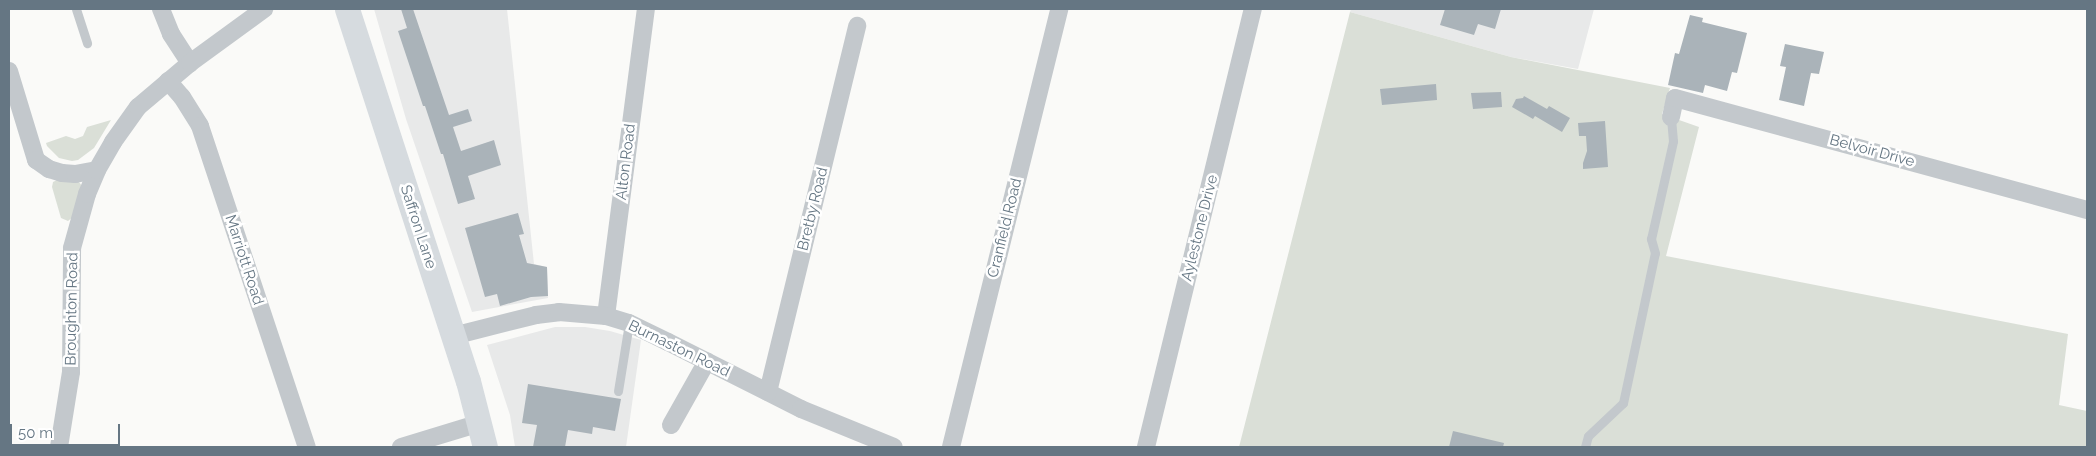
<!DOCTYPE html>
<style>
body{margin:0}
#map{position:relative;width:2096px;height:456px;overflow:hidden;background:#fafaf8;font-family:Raleway,sans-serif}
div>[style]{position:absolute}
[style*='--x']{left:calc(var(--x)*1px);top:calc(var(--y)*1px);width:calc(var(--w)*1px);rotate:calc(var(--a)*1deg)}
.built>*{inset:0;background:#e8e9e9}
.green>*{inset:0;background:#dadfd7}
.building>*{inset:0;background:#aab3b9}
.lane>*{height:9px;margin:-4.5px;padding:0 4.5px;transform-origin:4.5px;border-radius:4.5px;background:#c3c8cc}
.street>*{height:18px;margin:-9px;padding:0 9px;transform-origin:9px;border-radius:9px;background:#c3c8cc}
.secondary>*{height:25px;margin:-12.5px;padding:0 12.5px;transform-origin:12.5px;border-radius:12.5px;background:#d6dbdf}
span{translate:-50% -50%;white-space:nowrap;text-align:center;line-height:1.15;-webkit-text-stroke:5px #fff;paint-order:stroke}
.street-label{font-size:15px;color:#657683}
.frame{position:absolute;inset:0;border:10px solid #657683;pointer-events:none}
.scale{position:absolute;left:10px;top:424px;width:110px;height:22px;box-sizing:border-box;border:2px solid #657683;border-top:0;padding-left:6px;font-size:15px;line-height:18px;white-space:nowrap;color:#657683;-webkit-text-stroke:4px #fff;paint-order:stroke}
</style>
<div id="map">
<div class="built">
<div style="clip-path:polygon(374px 9px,507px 9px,534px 264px,547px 267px,548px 298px,472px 312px,406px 119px)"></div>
<div style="clip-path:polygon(1351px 9px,1594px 9px,1578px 69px,1511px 57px,1350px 12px)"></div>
<div style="clip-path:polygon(555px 327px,585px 327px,610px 331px,641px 340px,626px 447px,515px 447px,510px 415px,487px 345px)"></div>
</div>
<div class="green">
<div style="clip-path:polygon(1350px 12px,1511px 57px,1670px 88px,1662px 114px,1699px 127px,1666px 256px,2068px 334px,2059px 405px,2087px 411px,2087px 447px,1239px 447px)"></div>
<div style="clip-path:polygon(111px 120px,94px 148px,78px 160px,72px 161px,59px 158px,47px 146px,46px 143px,66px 136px,75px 139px,83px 136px,87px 127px)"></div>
<div style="clip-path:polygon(57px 180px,79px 182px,82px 186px,74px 216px,68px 221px,61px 218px,52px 187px,53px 182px)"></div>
</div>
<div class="building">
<div style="clip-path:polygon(401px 9px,413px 9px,449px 115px,468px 109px,472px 121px,453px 127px,461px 151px,494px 140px,501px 165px,468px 176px,475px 199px,458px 204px,443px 154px,441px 154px,425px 106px,423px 106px,398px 31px,407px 28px)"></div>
<div style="clip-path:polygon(1445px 9px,1501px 9px,1495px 29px,1478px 24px,1474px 35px,1440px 25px)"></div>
<div style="clip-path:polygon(1690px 15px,1703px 18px,1702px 22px,1747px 33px,1737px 73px,1732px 72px,1727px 91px,1705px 85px,1703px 93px,1668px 85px,1675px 53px,1679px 54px)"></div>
<div style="clip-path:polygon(1785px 44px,1824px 52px,1819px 74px,1811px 73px,1804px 106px,1779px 100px,1786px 67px,1780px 66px)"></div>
<div style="clip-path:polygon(1436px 84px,1437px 100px,1382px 105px,1380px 89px)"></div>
<div style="clip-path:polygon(1501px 92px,1502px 107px,1473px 109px,1471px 93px)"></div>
<div style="clip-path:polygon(1524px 96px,1547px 109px,1549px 106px,1570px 118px,1562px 132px,1535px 116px,1533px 119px,1512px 107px,1516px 99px,1523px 98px)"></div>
<div style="clip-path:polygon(1605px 121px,1608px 167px,1583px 169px,1583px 163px,1587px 151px,1586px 136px,1579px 136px,1578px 123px)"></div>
<div style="clip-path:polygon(518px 213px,524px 234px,519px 235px,527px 263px,547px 267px,548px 296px,531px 297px,500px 306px,497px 294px,485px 297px,465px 228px)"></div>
<div style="clip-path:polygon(528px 384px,621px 399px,615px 431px,593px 427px,592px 434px,568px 430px,565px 447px,533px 447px,537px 425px,522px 423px)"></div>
<div style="clip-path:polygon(1453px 431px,1504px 443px,1503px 447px,1449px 447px)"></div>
</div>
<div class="lane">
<div style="--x:76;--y:9;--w:36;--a:72"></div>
<div style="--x:618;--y:391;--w:69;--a:-80.8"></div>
<div style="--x:1585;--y:447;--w:11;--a:-75"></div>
<div style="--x:1588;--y:436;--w:48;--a:-43.3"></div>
<div style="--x:1623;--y:403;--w:153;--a:-78"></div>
<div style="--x:1655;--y:253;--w:15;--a:-106"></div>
<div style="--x:1651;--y:239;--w:100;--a:-77.3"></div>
<div style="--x:1673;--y:141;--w:24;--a:-95"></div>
</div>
<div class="street">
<div style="--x:161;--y:9;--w:27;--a:68"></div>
<div style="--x:171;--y:34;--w:35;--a:57"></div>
<div style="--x:9;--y:71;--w:93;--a:73.1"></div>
<div style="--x:36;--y:160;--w:16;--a:35"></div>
<div style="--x:49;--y:169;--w:14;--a:17"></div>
<div style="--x:62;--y:173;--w:13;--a:4"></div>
<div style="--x:75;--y:174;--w:22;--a:-10"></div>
<div style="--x:168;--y:81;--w:21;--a:49"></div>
<div style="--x:182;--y:97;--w:34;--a:58"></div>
<div style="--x:200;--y:126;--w:338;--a:71.6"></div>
<div style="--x:1671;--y:117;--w:19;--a:-78"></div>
<div style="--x:1675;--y:98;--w:427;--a:15.2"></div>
<div style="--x:606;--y:316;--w:310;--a:-82.6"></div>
<div style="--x:453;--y:336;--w:86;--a:-14.2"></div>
<div style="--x:536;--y:315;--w:23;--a:-7"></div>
<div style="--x:559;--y:312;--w:47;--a:4.9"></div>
<div style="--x:606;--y:316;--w:24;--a:17"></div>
<div style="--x:629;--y:323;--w:43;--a:26"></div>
<div style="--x:668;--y:342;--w:149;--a:26.7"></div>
<div style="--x:801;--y:409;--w:100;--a:22.2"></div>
<div style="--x:768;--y:392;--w:377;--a:-76.3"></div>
<div style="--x:671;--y:425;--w:73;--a:-60.6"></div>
<div style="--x:59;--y:447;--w:76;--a:-80.9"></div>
<div style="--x:71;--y:372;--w:124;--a:-89.5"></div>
<div style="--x:72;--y:248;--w:56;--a:-74.5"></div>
<div style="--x:87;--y:194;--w:26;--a:-67"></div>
<div style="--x:97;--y:170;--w:32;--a:-60"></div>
<div style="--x:113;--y:142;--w:43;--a:-54.5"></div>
<div style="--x:138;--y:107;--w:68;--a:-40.2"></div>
<div style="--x:190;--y:63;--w:92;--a:-36.1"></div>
<div style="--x:401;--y:447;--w:83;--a:-16.9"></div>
<div style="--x:951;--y:447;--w:451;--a:-76.1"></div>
<div style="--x:1146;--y:447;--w:451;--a:-76.3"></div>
</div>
<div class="secondary">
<div style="--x:347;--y:9;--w:391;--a:72"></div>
<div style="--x:468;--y:381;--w:68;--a:75.6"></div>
</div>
<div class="street-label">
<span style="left:1872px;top:151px;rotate:15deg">Belvoir Drive</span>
<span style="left:626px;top:162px;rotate:-83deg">Alton Road</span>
<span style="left:813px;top:209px;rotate:-76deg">Bretby Road</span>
<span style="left:418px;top:227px;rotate:72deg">Saffron Lane</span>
<span style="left:1005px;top:228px;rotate:-76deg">Cranfield Road</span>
<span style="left:1200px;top:228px;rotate:-76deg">Aylestone Drive</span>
<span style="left:244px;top:260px;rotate:72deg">Marriott Road</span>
<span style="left:72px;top:309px;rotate:-89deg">Broughton Road</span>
<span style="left:679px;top:349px;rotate:26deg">Burnaston Road</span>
</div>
<div class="frame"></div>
<div class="scale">50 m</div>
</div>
